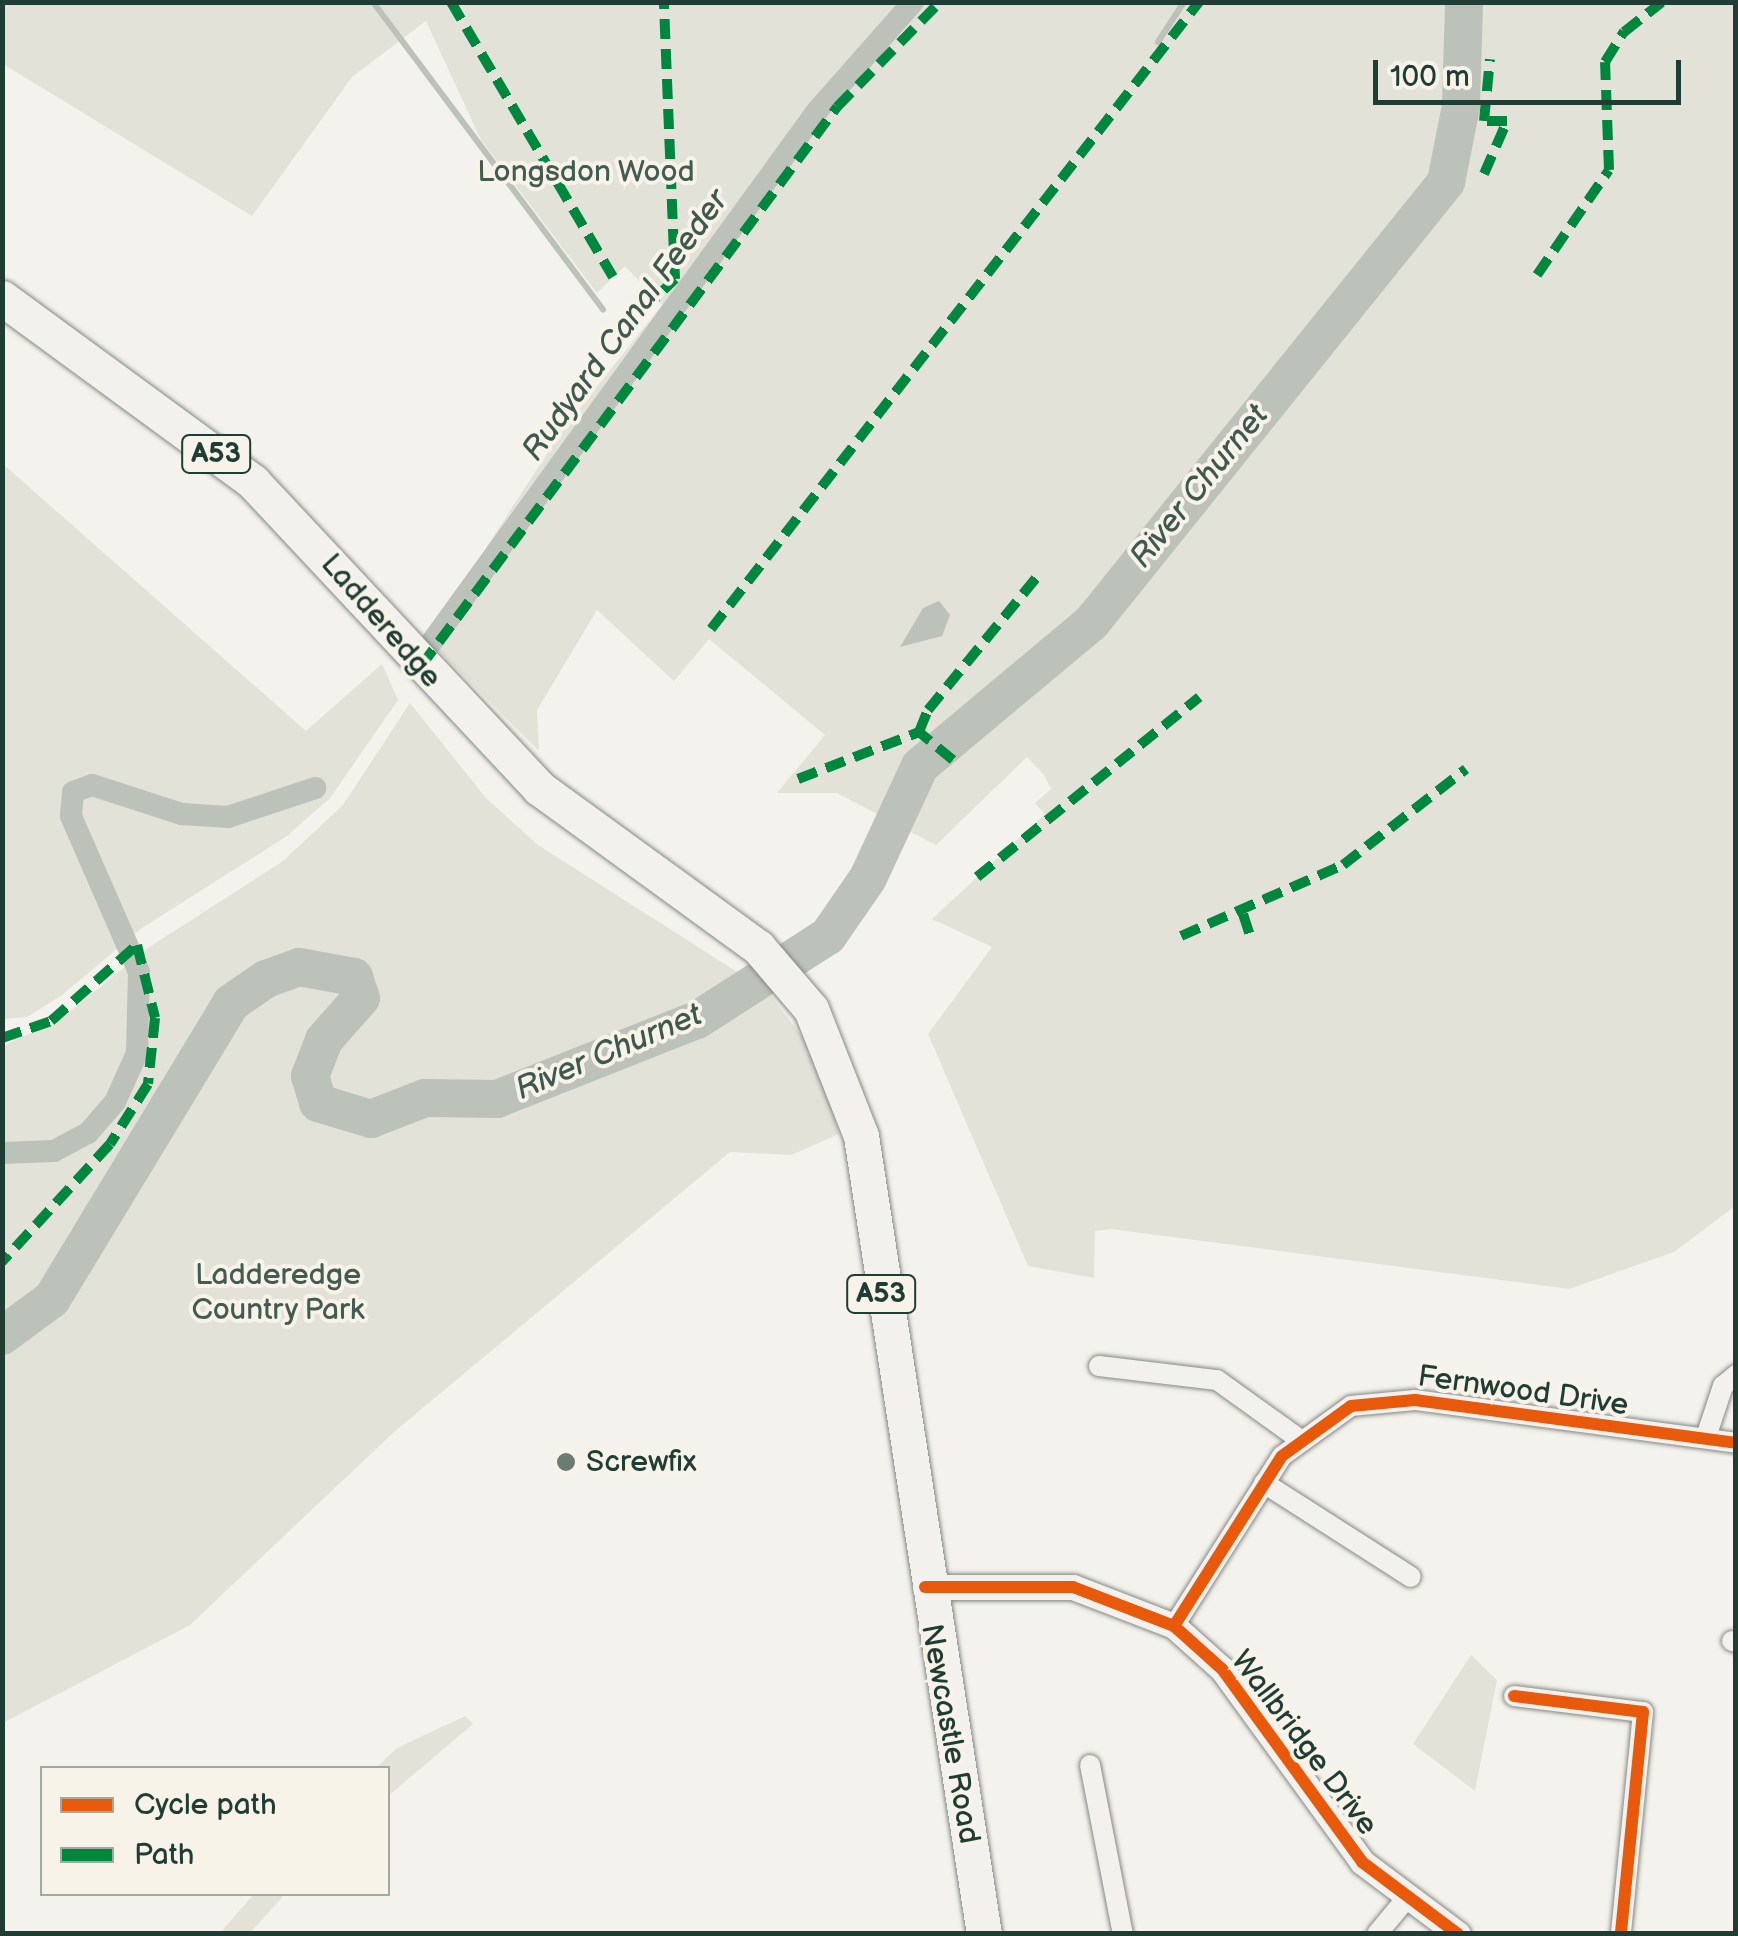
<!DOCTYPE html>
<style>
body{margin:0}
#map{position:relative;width:1738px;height:1936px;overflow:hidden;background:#f4f2ec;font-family:"Balsamiq Sans",sans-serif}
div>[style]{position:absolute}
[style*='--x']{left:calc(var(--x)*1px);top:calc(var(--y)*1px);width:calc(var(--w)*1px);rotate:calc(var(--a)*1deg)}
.green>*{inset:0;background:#e2e2d9}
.water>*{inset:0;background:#bcc2b9}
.stream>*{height:6px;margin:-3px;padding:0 3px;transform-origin:3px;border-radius:3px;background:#bcc2b9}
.canal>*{height:22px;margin:-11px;padding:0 11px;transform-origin:11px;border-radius:11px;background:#bcc2b9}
.river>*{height:38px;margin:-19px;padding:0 19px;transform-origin:19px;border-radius:19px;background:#bcc2b9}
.roads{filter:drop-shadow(0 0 2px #848985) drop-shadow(0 0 2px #848985)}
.minor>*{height:20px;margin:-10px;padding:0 10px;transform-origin:10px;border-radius:10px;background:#f2f1ed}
.tertiary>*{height:25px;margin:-12.5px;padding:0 12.5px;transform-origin:12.5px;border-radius:12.5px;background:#f2f1ed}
.trunk>*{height:35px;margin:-17.5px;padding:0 17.5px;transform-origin:17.5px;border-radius:17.5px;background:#f2f1ed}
.quiet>*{height:10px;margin-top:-5px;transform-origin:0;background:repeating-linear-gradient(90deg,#00873e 0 20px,transparent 0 30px)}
.cycleway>*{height:12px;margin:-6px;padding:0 6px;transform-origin:6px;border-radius:6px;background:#e8590c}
.dots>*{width:28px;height:28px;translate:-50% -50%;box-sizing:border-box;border:5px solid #f7f3e8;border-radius:50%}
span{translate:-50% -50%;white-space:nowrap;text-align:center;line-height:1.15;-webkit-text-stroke:8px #f7f3e8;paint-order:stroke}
.shield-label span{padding:2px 8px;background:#f7f3e8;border:2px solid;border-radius:8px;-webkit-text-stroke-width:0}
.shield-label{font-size:28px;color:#1f3d34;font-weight:700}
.park-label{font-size:30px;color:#435b52}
.street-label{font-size:30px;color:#1f3d34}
.poi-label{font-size:30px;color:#1f3d34}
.left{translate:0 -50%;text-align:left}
.water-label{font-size:32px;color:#405950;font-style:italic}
.frame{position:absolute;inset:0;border:5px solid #1f3d34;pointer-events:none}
.legend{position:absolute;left:40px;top:1766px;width:350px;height:130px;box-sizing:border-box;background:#f7f3e8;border:2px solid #a1aaa0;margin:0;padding:12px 18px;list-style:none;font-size:30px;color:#1f3d34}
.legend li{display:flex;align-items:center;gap:20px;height:50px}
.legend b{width:50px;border:2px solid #a1aaa0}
.scale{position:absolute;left:1373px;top:60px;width:308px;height:45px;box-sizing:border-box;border:5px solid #1f3d34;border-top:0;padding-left:12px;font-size:30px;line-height:35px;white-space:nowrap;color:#1f3d34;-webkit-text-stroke:8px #f7f3e8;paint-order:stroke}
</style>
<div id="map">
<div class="green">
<div style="clip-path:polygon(2px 3px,1735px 3px,1735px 1206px,1674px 1252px,1569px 1289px,1111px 1229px,1095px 1231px,1094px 1278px,1028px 1266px,928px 1034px,992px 947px,932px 919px,1045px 814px,1035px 803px,1051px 789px,1044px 775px,1027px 757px,936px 845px,837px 793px,777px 793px,825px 735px,709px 639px,674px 681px,597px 610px,537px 710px,539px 751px,427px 639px,563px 429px,662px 305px,625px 266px,597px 293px,481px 140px,426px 21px,352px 77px,252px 216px,3px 64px)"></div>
<div style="clip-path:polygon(3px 464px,306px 731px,382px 664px,398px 700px,330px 798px,287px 836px,142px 928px,62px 995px,27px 1017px,3px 1019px)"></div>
<div style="clip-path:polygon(410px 703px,486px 798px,538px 845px,767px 991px,816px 1055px,839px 1134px,791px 1155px,730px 1152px,394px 1432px,190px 1625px,3px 1723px,3px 1046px,61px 1019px,148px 948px,283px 861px,343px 805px)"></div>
<div style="clip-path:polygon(1471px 1655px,1497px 1680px,1475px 1791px,1413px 1744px)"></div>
<div style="clip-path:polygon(465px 1716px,473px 1724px,388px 1796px,388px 1768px,376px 1768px,397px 1748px)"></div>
<div style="clip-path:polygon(254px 1894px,285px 1894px,250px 1933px,220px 1933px)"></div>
</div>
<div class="water">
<div style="clip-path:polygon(939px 601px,950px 615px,942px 636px,900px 647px,923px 608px)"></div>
</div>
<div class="stream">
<div style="--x:373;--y:2;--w:384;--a:53.2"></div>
<div style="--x:1158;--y:42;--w:48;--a:-57"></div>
</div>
<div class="canal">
<div style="--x:431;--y:643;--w:657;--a:-54.04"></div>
<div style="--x:817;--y:111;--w:145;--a:-48.6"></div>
<div style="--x:2;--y:1153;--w:52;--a:-2.2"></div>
<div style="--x:54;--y:1151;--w:38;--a:-28"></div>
<div style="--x:88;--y:1133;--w:41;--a:-48.9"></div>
<div style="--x:115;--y:1102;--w:54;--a:-65.8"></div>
<div style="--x:137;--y:1053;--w:81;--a:-88.6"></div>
<div style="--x:139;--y:972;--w:170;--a:-113.6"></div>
<div style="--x:71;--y:816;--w:24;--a:-85"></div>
<div style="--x:73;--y:792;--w:20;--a:-20"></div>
<div style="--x:92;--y:785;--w:95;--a:17.9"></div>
<div style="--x:182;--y:814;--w:46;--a:3.7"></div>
<div style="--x:228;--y:817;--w:92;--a:-18.4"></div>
</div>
<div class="river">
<div style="--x:2;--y:1336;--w:62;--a:-36.5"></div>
<div style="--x:52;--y:1299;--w:346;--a:-58.8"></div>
<div style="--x:231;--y:1003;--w:42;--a:-34.4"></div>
<div style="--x:266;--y:979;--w:35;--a:-20"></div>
<div style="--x:299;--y:967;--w:56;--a:10.3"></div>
<div style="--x:354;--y:977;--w:22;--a:72"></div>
<div style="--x:361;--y:998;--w:56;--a:131.4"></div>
<div style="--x:324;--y:1040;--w:39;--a:111"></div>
<div style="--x:310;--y:1076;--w:28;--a:73"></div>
<div style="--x:318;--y:1103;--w:55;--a:16.8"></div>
<div style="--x:371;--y:1119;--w:58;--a:-21.3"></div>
<div style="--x:425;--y:1098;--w:72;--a:0.8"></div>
<div style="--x:497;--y:1099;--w:215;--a:-21.6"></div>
<div style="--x:697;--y:1020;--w:156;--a:-32.7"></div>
<div style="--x:828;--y:936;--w:70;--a:-55.4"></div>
<div style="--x:868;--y:878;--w:123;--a:-65.1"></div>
<div style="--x:920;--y:766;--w:224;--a:-39.9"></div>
<div style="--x:1092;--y:622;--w:565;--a:-51.18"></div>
<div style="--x:1446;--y:182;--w:77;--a:-78.8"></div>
<div style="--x:1461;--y:106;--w:104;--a:-88.3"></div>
</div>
<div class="roads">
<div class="minor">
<div style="--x:1099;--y:1366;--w:119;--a:6.8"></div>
<div style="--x:1217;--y:1380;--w:101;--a:35.7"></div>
<div style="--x:1706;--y:1437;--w:54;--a:-71.6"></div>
<div style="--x:1723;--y:1386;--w:17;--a:-40"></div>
<div style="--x:1264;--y:1483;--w:174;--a:32.6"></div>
<div style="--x:1174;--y:1626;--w:201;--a:-57.6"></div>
<div style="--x:1282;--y:1456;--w:85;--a:-35.9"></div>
<div style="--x:1351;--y:1406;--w:64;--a:-5.4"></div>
<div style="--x:1415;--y:1400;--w:324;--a:7.6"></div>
<div style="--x:1732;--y:1641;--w:4;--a:14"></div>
<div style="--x:1514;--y:1696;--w:130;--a:7.1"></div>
<div style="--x:1643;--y:1712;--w:223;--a:95.7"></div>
<div style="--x:1090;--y:1765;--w:172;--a:79"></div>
<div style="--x:1377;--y:1934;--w:47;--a:-50.2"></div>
</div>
<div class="tertiary">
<div style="--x:925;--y:1587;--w:148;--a:0"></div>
<div style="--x:1073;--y:1587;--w:108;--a:21.1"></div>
<div style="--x:1174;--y:1626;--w:64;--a:41.9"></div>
<div style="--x:1222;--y:1669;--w:238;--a:54"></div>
<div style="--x:1362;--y:1862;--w:120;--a:36.9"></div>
</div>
<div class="trunk">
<div style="--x:2;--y:298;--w:311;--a:36.2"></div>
<div style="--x:253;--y:482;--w:419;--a:46.9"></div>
<div style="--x:539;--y:788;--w:271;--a:36"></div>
<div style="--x:758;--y:947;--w:82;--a:49.5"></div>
<div style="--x:811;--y:1009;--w:136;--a:68.5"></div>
<div style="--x:861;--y:1136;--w:807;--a:81.24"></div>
</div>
</div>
<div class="quiet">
<div style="--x:451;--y:2;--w:319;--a:59.5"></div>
<div style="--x:1484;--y:174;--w:58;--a:-66.5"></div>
<div style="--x:1507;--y:121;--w:23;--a:180"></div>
<div style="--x:1484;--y:121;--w:62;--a:-84.5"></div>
<div style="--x:1537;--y:275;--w:127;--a:-55.6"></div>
<div style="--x:1609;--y:170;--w:108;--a:-92.1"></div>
<div style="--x:1605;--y:62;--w:36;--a:-58"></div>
<div style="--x:1624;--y:32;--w:48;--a:-38.3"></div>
<div style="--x:642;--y:311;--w:46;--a:-44.1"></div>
<div style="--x:675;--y:279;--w:277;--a:-92.3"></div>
<div style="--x:711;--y:629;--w:795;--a:-52.11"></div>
<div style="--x:421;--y:666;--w:697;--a:-53.34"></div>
<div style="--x:837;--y:107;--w:147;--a:-45.6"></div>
<div style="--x:953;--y:760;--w:44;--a:-140.5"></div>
<div style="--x:919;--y:732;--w:24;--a:-68"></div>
<div style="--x:928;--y:710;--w:178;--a:-50.7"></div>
<div style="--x:798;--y:779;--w:130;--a:-21.2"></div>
<div style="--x:977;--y:877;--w:286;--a:-39"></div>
<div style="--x:1243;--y:914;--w:26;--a:72"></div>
<div style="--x:1181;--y:936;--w:177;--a:-23.7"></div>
<div style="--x:1343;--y:865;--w:156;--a:-38"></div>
<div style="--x:2;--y:1038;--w:52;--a:-19.1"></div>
<div style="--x:51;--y:1021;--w:115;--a:-41.5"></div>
<div style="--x:137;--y:945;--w:75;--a:76.1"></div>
<div style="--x:155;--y:1018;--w:66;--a:96.1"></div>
<div style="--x:148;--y:1084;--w:71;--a:122.3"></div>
<div style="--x:110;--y:1144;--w:160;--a:132.5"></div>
</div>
<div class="cycleway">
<div style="--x:925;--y:1587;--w:148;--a:0"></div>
<div style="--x:1073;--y:1587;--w:108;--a:21.1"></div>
<div style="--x:1174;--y:1626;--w:64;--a:41.9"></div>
<div style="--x:1222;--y:1669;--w:238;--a:54"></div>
<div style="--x:1362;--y:1862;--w:120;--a:36.9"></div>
<div style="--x:1174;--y:1626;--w:201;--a:-57.6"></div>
<div style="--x:1282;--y:1456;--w:85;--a:-35.9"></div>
<div style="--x:1351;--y:1406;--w:64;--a:-5.4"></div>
<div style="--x:1415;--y:1400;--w:324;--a:7.6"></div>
<div style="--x:1514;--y:1696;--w:130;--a:7.1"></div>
<div style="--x:1643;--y:1712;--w:223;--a:95.7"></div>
</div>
<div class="dots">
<div style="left:566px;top:1462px;background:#6a7c74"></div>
</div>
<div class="shield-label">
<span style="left:216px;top:454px">A53</span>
<span style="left:881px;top:1294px">A53</span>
</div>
<div class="park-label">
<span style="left:586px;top:172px">Longsdon Wood</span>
<span style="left:278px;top:1292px">Ladderedge<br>Country Park</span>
</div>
<div class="street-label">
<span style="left:381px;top:621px;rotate:49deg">Ladderedge</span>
<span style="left:1523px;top:1391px;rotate:8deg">Fernwood Drive</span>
<span style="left:950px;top:1734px;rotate:80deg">Newcastle Road</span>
<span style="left:1304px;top:1743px;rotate:53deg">Wallbridge Drive</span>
</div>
<div class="poi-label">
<span class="left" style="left:586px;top:1462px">Screwfix</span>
</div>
<div class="water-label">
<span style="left:626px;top:326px;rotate:-54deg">Rudyard Canal Feeder</span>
<span style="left:1200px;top:487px;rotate:-51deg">River Churnet</span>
<span style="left:609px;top:1053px;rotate:-23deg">River Churnet</span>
</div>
<div class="frame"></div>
<ul class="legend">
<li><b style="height:12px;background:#e8590c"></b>Cycle path</li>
<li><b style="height:12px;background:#00873e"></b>Path</li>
</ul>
<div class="scale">100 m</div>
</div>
